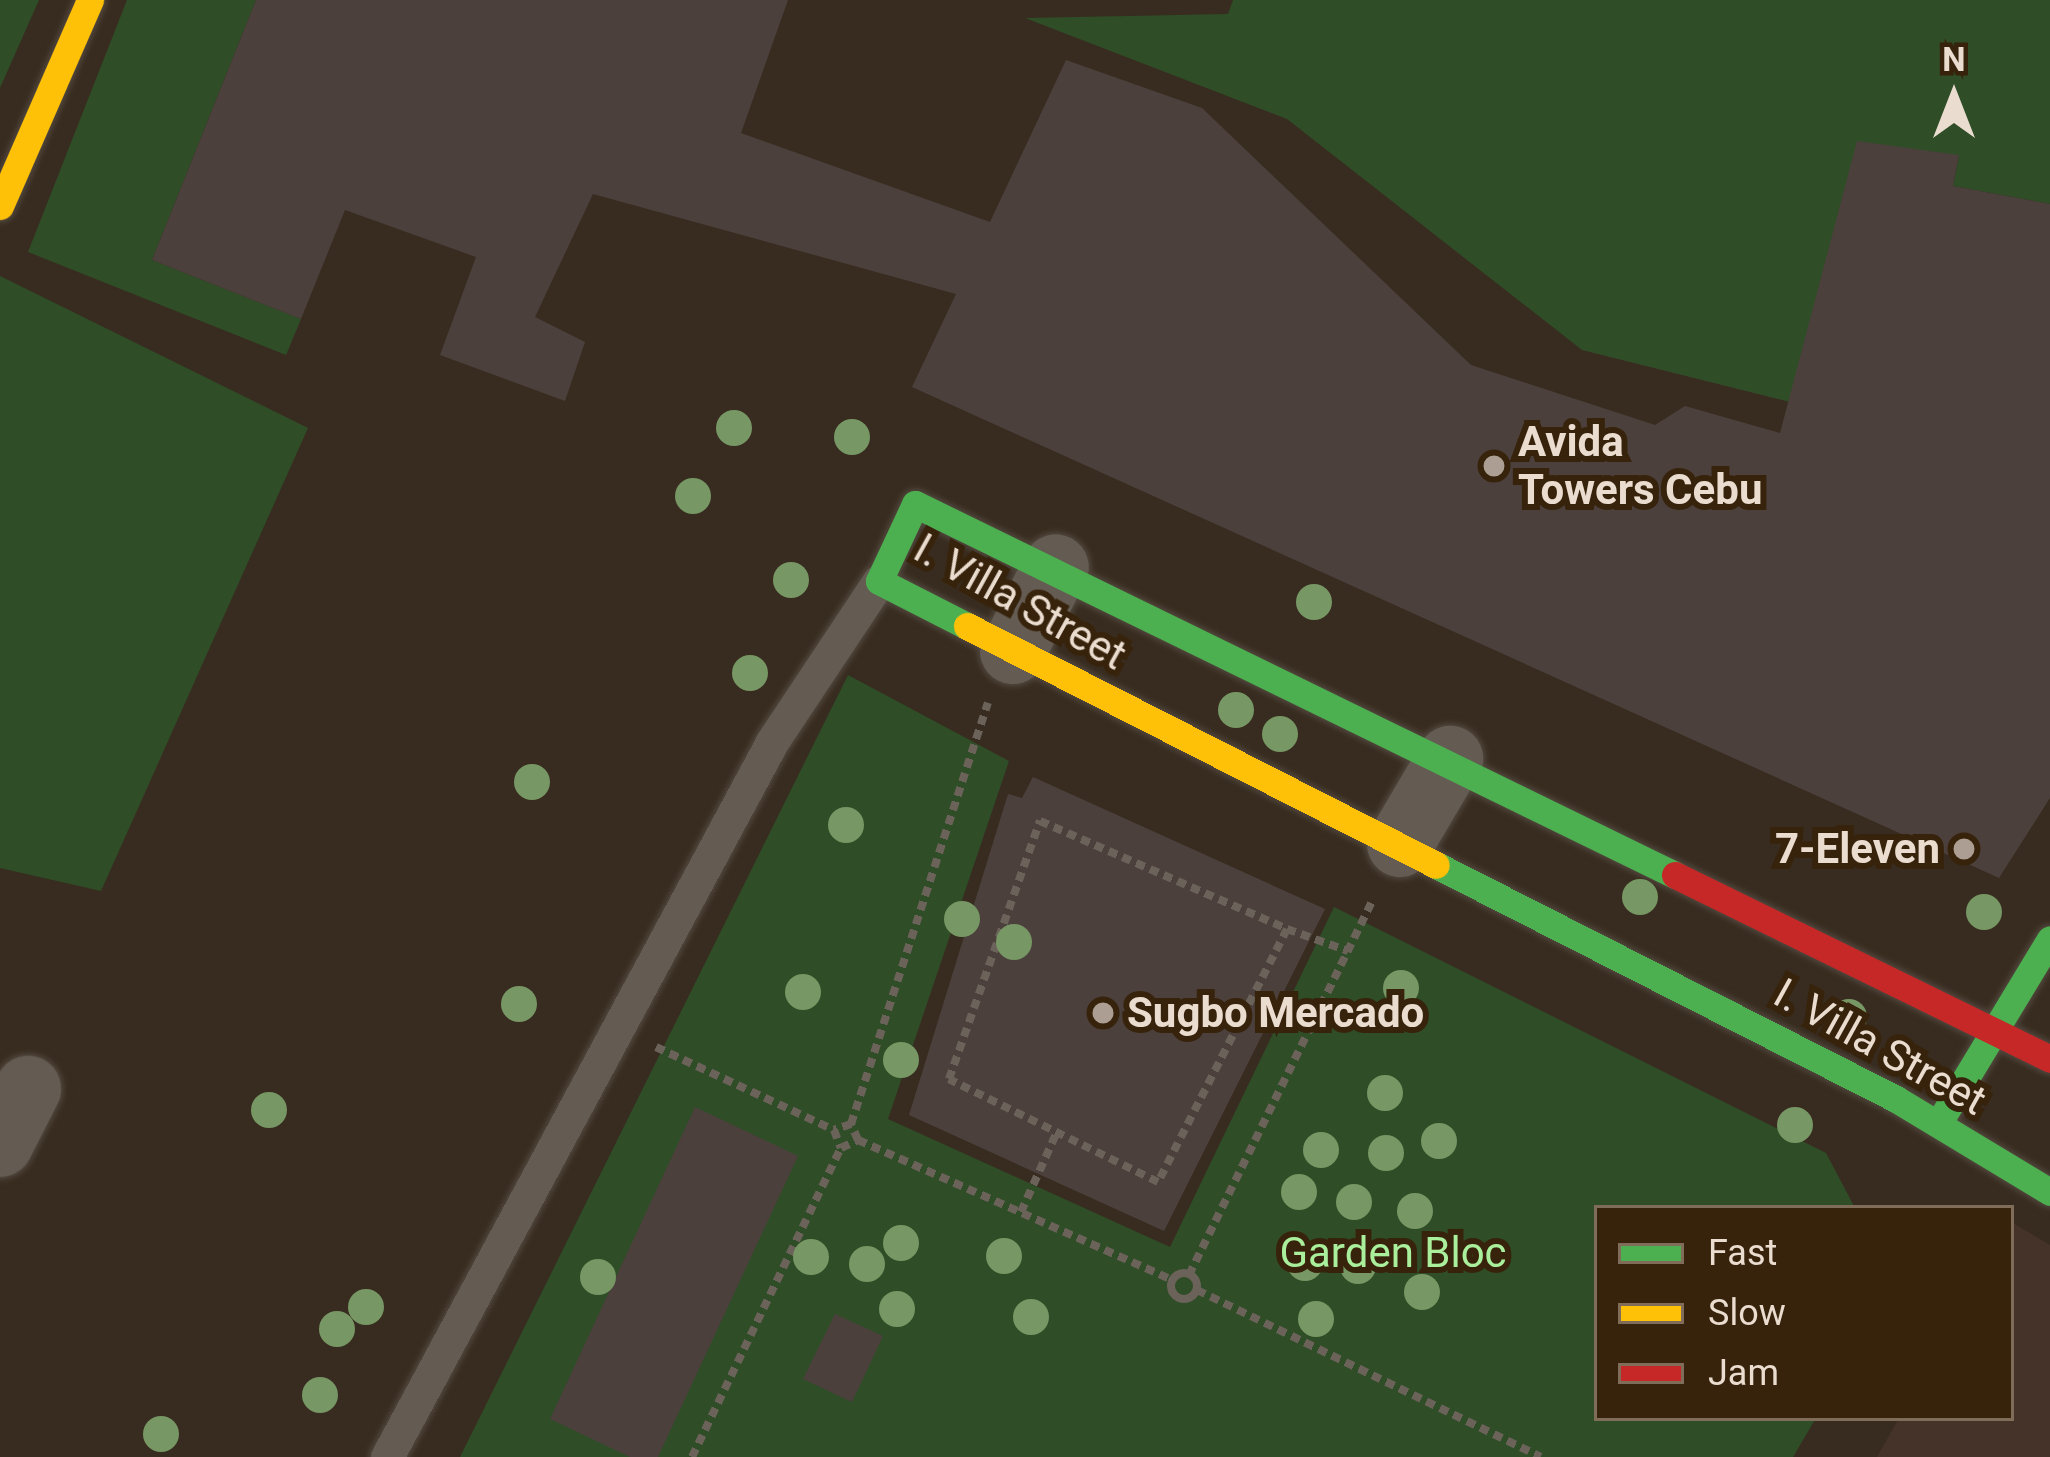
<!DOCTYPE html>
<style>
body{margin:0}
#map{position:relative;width:2050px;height:1457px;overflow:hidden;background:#382c20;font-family:Roboto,sans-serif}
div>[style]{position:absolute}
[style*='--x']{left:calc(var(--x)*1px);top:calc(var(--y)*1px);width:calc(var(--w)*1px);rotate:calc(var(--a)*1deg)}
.industrial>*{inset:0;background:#45332a}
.green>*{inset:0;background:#2f4d26}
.building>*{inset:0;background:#4c403d}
.path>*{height:8px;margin-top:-4px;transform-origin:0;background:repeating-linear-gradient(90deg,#6b625a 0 9px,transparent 0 15px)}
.path>.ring{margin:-4px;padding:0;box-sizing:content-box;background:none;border:8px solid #6b625a;border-radius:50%}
.roads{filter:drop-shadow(0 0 3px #53493f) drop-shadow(0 0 3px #53493f)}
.lane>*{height:33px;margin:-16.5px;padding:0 16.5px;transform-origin:16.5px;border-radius:16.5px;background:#645c53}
.street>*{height:66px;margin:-33px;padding:0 33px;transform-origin:33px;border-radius:33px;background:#645c53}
.fast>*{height:27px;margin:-13.5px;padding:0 13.5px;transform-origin:13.5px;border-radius:13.5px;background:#4caf50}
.slow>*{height:27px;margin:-13.5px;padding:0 13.5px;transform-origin:13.5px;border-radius:13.5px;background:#ffc107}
.jam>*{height:27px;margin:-13.5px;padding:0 13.5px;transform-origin:13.5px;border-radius:13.5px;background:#c62828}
.trees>*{width:36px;height:36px;margin:-18px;border-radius:50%;background:#779864}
.dots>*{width:33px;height:33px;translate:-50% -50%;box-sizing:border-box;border:6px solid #37230b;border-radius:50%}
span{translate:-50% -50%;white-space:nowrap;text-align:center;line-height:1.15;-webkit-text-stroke:12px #37230b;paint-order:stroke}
.poi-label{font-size:42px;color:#eadccf;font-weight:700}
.left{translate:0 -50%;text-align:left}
.right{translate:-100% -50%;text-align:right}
.street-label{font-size:42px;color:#eadccf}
.park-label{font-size:42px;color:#aaf09c}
.legend{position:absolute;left:1594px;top:1205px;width:420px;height:216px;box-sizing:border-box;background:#37230b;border:3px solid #7f6d59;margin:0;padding:15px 21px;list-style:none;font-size:36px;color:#eadccf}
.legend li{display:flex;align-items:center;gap:24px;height:60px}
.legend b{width:60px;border:3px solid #7f6d59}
.north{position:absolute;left:1894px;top:36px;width:120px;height:120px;-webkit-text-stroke:9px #37230b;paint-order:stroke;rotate:0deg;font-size:33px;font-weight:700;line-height:48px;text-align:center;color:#eadccf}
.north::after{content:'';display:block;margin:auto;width:42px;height:54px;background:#eadccf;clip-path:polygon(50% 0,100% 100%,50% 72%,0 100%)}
</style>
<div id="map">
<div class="industrial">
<div style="clip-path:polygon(2011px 1222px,2050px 1245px,2050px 1457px,1877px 1457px,1899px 1418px,2011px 1418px)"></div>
</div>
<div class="green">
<div style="clip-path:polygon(0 0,39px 0,0 88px)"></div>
<div style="clip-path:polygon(127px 0,256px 0,152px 260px,301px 319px,286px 355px,28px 252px)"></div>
<div style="clip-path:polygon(1233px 0,2050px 0,2050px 204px,1953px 186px,1959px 156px,1790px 402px,1582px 350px,1287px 119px,1025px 18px,1228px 14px)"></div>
<div style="clip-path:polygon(0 276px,308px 428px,101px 891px,0 868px)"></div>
<div style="clip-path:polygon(848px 675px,1009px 761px,888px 1119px,1170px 1247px,1334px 907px,1826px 1153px,1855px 1208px,1597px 1208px,1597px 1418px,1816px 1418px,1793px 1457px,460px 1457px)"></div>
</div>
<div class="building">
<div style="clip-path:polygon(256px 0,788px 0,741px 133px,990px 222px,1066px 60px,1202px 108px,1471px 365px,1655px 425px,1685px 406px,1780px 433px,1857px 141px,1959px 155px,1953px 186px,2050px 204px,2050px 798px,1999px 878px,912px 387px,956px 294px,593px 194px,535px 317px,585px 342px,565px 401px,440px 355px,476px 257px,345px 210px,301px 319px,152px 260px)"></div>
<div style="clip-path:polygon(1033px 777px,1325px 909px,1164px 1231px,909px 1115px,1008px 794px,1022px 798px)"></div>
<div style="clip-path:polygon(695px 1107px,798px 1156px,658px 1457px,630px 1457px,550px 1419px)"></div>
<div style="clip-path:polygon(835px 1314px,883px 1336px,852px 1402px,803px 1379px)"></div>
</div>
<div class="path">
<div style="--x:1040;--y:821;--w:270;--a:23.6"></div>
<div style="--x:1287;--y:929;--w:284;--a:117"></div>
<div style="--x:1158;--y:1182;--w:233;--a:-153.8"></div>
<div style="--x:949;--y:1079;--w:274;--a:-70.6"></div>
<div style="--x:1287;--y:929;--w:65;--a:19.8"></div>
<div style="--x:656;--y:1047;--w:196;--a:25"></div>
<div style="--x:851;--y:1124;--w:443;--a:-72"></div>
<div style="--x:858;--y:1140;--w:345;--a:24"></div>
<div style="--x:1021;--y:1212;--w:88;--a:-65.8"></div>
<div class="ring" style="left:1171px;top:1273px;width:18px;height:18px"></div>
<div style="--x:1189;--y:1275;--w:419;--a:-63.9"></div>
<div style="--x:1197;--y:1290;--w:382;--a:25.9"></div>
<div style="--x:692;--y:1457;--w:343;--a:-64.3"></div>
<div style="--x:841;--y:1148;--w:19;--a:-25"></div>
<div style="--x:858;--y:1140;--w:17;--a:-114"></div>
<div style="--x:851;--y:1124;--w:18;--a:161"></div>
<div style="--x:834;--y:1130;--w:19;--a:69"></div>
</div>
<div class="roads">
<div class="lane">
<div style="--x:387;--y:1457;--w:812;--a:-61.7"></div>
<div style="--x:772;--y:742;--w:193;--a:-56.4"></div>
</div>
<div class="street">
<div style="--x:1013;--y:651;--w:94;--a:-62.9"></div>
<div style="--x:1400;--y:844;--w:99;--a:-59.5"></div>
<div style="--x:0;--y:1144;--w:62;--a:-63"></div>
</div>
<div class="fast">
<div style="--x:967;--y:626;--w:99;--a:-152.9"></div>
<div style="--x:879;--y:581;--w:85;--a:-64.9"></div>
<div style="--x:915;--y:504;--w:846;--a:26.02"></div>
<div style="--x:1436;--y:865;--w:516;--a:26.96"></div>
<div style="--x:1896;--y:1099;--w:180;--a:31.1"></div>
<div style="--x:1938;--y:1124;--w:216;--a:-58.8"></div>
</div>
<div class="slow">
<div style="--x:0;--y:206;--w:225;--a:-66.4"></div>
<div style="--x:967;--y:626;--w:526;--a:27"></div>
</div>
<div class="jam">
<div style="--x:1675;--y:875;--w:418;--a:26.1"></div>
</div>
</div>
<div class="trees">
<div style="left:734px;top:428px"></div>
<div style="left:852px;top:437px"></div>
<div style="left:693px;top:496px"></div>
<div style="left:791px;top:580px"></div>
<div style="left:1314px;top:602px"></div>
<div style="left:750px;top:673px"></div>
<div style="left:1236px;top:710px"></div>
<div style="left:1280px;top:734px"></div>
<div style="left:532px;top:782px"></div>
<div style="left:846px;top:825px"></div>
<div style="left:1640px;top:897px"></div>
<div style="left:1984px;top:912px"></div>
<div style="left:962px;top:919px"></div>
<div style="left:1014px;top:942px"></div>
<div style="left:1401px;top:988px"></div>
<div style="left:803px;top:992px"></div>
<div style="left:519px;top:1004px"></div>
<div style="left:1849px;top:1017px"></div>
<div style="left:901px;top:1060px"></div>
<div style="left:1385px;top:1093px"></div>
<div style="left:269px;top:1110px"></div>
<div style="left:1795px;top:1125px"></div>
<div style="left:1439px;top:1141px"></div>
<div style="left:1321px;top:1150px"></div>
<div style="left:1386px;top:1153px"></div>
<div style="left:1299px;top:1192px"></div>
<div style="left:1354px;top:1202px"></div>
<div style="left:1415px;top:1211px"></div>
<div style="left:901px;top:1243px"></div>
<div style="left:1004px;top:1256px"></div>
<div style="left:811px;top:1257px"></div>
<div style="left:1305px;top:1263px"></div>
<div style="left:867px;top:1264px"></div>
<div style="left:1358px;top:1266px"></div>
<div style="left:598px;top:1277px"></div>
<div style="left:1422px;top:1292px"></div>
<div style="left:366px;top:1307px"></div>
<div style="left:897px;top:1309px"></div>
<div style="left:1031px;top:1317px"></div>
<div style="left:1316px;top:1319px"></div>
<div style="left:337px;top:1329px"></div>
<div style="left:320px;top:1395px"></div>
<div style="left:161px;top:1434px"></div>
</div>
<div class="dots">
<div style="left:1494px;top:466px;background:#ac9e92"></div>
<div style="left:1964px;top:849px;background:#ac9e92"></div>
<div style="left:1103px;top:1013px;background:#ac9e92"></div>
</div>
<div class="poi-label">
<span class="left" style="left:1518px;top:466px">Avida<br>Towers Cebu</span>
<span class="right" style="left:1940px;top:849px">7-Eleven</span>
<span class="left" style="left:1127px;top:1013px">Sugbo Mercado</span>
</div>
<div class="street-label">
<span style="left:1020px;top:602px;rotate:29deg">I. Villa Street</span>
<span style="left:1880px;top:1047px;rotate:29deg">I. Villa Street</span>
</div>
<div class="park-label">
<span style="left:1393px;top:1253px">Garden Bloc</span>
</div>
<ul class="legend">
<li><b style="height:15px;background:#4caf50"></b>Fast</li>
<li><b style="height:15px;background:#ffc107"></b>Slow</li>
<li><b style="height:15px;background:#c62828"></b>Jam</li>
</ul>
<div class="north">N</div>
</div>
